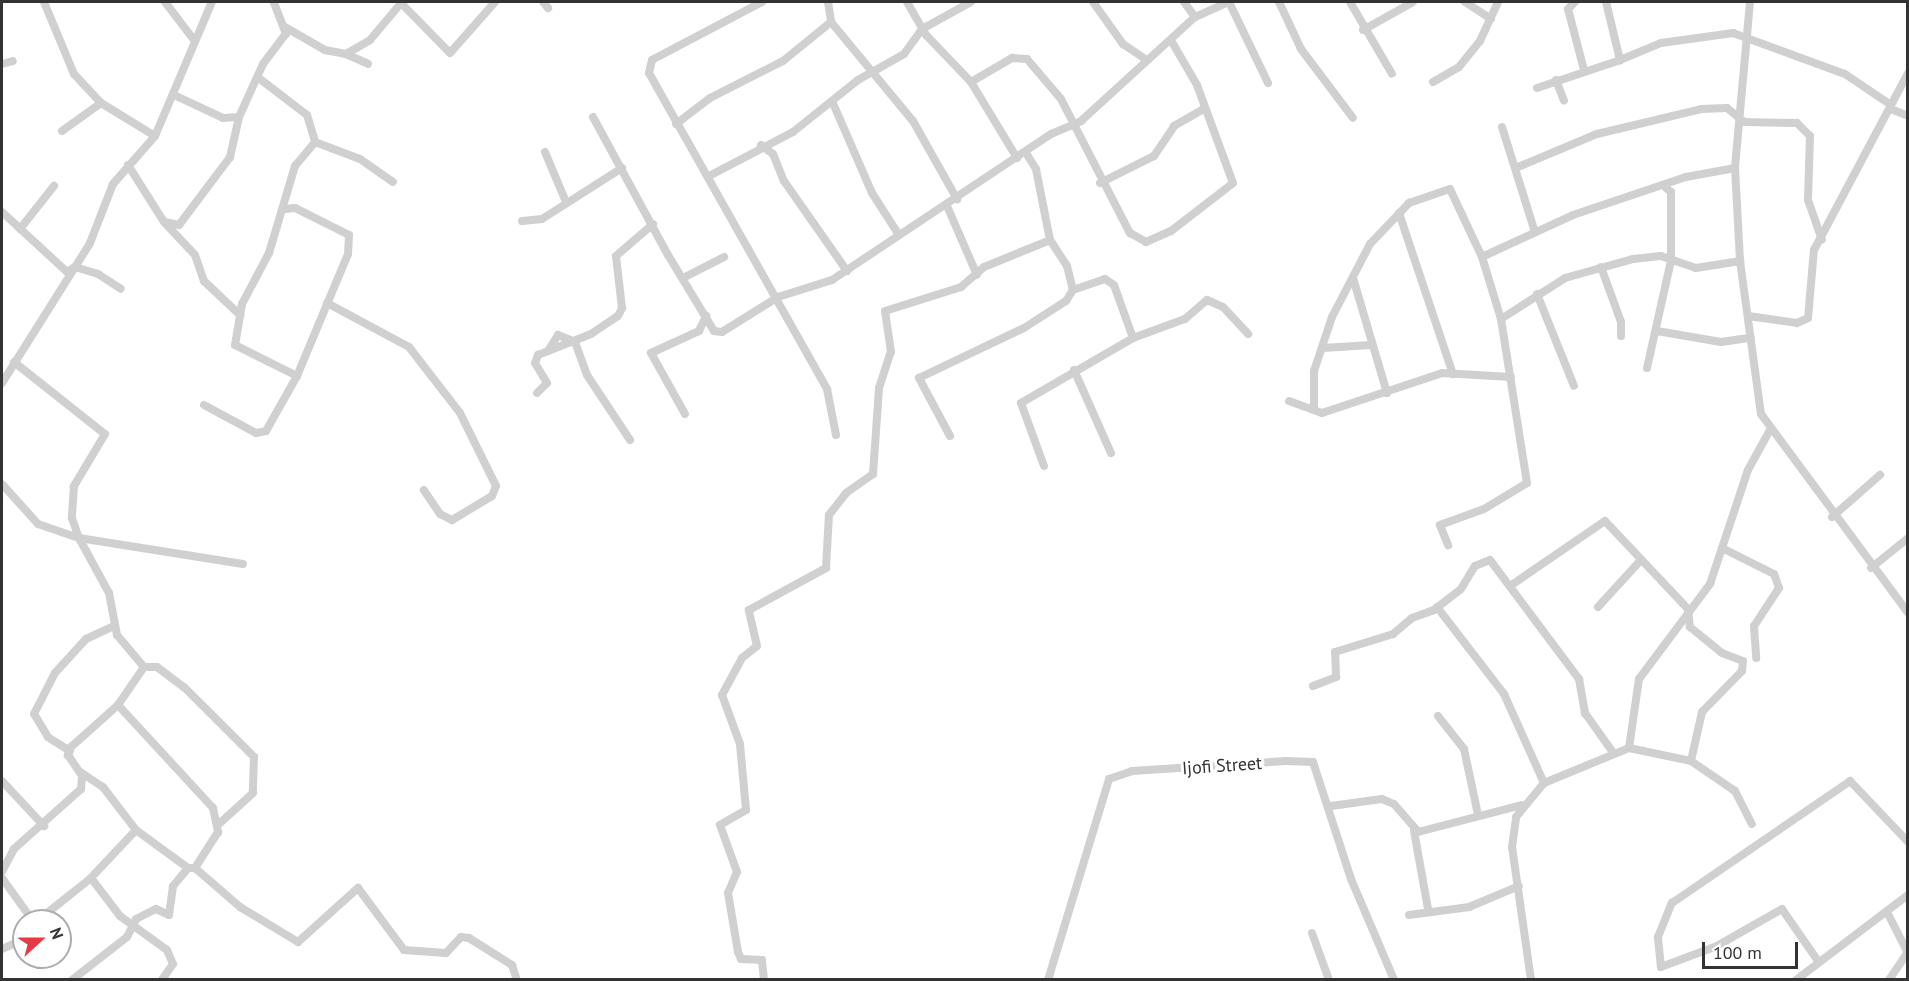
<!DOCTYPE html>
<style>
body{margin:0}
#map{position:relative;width:1909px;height:981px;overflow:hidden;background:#fff;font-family:"PT Sans",sans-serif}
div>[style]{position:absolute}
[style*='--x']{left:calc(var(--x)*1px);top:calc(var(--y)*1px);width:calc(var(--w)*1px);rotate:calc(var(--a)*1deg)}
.street>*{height:8px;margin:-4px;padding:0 4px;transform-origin:4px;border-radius:4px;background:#d0d0d0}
span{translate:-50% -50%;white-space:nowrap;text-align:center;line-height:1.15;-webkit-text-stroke:6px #fff;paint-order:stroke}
.street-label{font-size:18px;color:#333}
.frame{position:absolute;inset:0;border:3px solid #333;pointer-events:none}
.north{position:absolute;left:12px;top:909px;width:60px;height:60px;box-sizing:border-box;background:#fff;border:2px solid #adadad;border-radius:50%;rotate:69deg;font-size:16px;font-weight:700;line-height:24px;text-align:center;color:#333}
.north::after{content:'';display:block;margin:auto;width:21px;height:27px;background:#e63946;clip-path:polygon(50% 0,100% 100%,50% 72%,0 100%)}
.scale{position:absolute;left:1702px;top:942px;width:96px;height:27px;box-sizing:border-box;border:3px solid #333;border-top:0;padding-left:8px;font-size:18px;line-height:21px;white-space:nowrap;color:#333;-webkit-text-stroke:4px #fff;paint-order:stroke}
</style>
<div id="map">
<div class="street">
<div style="--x:44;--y:2;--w:78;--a:67.4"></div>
<div style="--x:74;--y:74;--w:40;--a:47"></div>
<div style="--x:101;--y:103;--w:63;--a:31.4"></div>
<div style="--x:165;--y:2;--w:48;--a:52.7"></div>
<div style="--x:543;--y:2;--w:8;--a:50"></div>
<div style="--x:762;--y:2;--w:124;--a:152.2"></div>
<div style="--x:652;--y:60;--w:13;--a:103"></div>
<div style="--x:649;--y:73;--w:363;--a:60.6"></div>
<div style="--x:827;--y:389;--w:47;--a:78.9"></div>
<div style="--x:828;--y:2;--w:20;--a:81"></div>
<div style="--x:831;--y:22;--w:129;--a:50.4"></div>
<div style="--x:913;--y:121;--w:90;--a:60.6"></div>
<div style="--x:907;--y:2;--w:39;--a:60"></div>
<div style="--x:927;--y:36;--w:64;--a:46.3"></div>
<div style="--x:971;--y:82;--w:89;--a:58.8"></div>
<div style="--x:1093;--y:2;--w:52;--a:54.5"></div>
<div style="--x:1123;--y:44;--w:25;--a:34"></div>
<div style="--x:1184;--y:2;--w:19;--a:54"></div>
<div style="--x:1229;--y:2;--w:90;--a:64.3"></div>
<div style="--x:1279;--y:2;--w:52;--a:64.9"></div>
<div style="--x:1301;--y:49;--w:86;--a:53"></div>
<div style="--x:1350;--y:2;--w:83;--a:59.7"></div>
<div style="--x:1465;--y:2;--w:31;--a:33"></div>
<div style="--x:1575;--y:2;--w:10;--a:135"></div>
<div style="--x:1568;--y:9;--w:63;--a:75.3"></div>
<div style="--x:1606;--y:2;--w:60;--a:76.4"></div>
<div style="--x:1620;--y:60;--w:44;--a:-22.5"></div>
<div style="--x:1661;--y:43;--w:73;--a:-7.9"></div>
<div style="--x:1733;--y:33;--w:119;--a:20.1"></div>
<div style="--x:1845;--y:74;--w:55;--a:34"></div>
<div style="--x:1750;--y:2;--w:167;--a:95.2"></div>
<div style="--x:1735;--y:168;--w:93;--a:86.9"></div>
<div style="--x:1740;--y:261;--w:154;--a:82.2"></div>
<div style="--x:1761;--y:414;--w:247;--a:53.5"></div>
<div style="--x:401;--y:3;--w:70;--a:45.6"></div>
<div style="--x:450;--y:53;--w:68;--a:-48.6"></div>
<div style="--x:285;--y:27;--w:46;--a:29.9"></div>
<div style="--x:325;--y:50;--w:21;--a:11"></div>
<div style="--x:346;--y:54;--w:28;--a:-30"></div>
<div style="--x:370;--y:40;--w:50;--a:-49.9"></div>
<div style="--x:1363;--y:30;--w:57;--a:-29.2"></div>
<div style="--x:346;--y:54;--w:24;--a:24"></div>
<div style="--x:2;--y:64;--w:11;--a:-15"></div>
<div style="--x:260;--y:79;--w:59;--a:37.5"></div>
<div style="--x:307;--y:115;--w:28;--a:73"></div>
<div style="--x:1556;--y:80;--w:22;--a:69"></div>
<div style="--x:971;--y:82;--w:48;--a:-30.3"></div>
<div style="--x:1012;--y:58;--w:15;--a:4"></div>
<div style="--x:1027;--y:59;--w:52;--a:49.6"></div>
<div style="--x:1061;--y:99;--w:151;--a:62.8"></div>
<div style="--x:1130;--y:233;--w:18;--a:29"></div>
<div style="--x:1146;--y:242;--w:27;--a:-24"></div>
<div style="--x:1171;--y:231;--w:78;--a:-37.7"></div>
<div style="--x:1233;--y:183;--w:104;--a:-110.2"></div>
<div style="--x:1197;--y:85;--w:50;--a:-120.2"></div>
<div style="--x:1433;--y:82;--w:30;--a:-30"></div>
<div style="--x:1459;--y:67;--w:33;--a:-51"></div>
<div style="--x:1480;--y:41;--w:43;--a:-65.2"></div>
<div style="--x:1537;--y:88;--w:88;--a:-18.6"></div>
<div style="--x:174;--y:95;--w:54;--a:25.1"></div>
<div style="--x:223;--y:118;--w:16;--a:-4"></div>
<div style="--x:239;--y:117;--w:58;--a:-65.6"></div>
<div style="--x:263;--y:64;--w:38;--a:-53"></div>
<div style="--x:286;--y:34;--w:34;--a:-111"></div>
<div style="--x:832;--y:101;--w:100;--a:66.5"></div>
<div style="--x:872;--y:193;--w:50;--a:57.3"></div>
<div style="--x:1891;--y:109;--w:18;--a:22"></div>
<div style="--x:593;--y:117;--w:157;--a:61.5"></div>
<div style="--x:668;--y:255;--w:89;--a:58.8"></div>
<div style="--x:714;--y:331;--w:8;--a:7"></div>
<div style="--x:722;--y:332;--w:66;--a:-32"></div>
<div style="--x:778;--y:297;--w:57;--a:-17.5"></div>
<div style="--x:832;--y:280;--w:263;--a:-33.7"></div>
<div style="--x:1051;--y:134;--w:33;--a:-23"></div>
<div style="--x:1081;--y:121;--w:154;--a:-42.4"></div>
<div style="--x:1195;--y:17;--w:36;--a:-24"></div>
<div style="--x:676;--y:124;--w:43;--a:-37.4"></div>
<div style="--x:710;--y:98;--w:82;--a:-26.9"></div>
<div style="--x:783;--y:61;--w:62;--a:-39.1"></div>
<div style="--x:1502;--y:127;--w:107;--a:72.6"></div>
<div style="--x:62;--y:131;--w:48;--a:-35.7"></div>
<div style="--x:315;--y:142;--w:48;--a:20.7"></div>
<div style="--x:360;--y:159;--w:40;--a:34.9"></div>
<div style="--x:761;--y:145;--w:15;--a:37"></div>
<div style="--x:773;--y:154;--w:29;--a:68"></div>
<div style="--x:784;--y:181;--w:110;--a:55"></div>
<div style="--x:545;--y:152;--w:54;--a:67.2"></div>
<div style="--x:128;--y:165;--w:67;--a:57.7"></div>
<div style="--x:164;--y:222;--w:45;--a:46.8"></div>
<div style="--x:195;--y:255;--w:28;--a:71"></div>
<div style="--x:204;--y:281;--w:50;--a:43.4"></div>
<div style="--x:1518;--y:167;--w:86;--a:-22.7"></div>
<div style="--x:1597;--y:134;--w:107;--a:-13.5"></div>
<div style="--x:1701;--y:109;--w:26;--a:-2"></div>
<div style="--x:1727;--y:108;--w:22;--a:39"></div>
<div style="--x:1744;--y:122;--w:53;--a:1.1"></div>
<div style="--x:1797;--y:123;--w:18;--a:45"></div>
<div style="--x:1810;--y:136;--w:64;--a:91.8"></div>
<div style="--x:1808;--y:200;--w:42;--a:70.7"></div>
<div style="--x:711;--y:175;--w:93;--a:-27.7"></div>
<div style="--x:793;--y:132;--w:83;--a:-38.7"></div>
<div style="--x:858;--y:80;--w:53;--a:-29.5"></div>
<div style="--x:904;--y:54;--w:31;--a:-54"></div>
<div style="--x:922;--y:29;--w:56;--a:-28.9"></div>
<div style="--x:1100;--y:183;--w:60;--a:-26.6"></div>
<div style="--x:1154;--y:156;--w:36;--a:-56"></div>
<div style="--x:1174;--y:126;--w:36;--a:-30"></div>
<div style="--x:947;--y:206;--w:75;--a:66.5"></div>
<div style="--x:2;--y:212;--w:88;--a:42.7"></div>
<div style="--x:67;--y:272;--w:9;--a:-32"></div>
<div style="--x:75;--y:267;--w:24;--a:17"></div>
<div style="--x:98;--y:274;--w:27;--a:33"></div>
<div style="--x:1399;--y:213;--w:170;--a:71.5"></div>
<div style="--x:522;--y:221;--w:20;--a:-6"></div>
<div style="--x:542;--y:219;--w:95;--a:-32.5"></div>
<div style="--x:165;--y:222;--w:14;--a:12"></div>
<div style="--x:179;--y:225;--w:85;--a:-53.1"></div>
<div style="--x:230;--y:157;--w:41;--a:-77.3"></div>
<div style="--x:20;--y:229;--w:55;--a:-51.7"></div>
<div style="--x:1482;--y:257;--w:100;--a:-24.8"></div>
<div style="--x:1573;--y:215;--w:119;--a:-18.6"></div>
<div style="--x:1686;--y:177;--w:50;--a:-10.4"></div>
<div style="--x:1601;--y:267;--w:59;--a:70"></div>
<div style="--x:1621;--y:322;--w:14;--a:90"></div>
<div style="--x:685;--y:277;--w:44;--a:-27.1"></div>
<div style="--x:1353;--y:278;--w:120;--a:73.5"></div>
<div style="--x:1537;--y:294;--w:99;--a:68.1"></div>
<div style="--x:327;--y:303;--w:93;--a:28.2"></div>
<div style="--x:409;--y:347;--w:83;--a:52.3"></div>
<div style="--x:460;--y:413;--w:81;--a:63.7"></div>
<div style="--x:496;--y:486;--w:11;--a:112"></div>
<div style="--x:492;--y:496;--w:47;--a:149"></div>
<div style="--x:452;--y:520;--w:13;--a:-153"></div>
<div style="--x:440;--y:514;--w:29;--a:-124"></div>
<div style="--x:1748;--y:316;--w:49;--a:8.1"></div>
<div style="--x:1797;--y:323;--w:12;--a:-24"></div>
<div style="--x:1808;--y:318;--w:68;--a:-85"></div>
<div style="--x:1814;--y:250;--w:200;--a:-62"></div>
<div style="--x:1501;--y:319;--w:76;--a:-32.6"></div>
<div style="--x:1565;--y:278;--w:71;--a:-15.6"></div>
<div style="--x:1633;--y:259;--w:28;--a:-6"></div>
<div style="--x:1661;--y:256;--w:37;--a:19"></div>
<div style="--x:1696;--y:268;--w:45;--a:-9"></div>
<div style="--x:1657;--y:331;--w:65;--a:9.8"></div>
<div style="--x:1721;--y:342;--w:30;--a:-8"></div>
<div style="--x:1133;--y:338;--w:55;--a:-20.1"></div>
<div style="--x:1185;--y:319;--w:29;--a:-41"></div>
<div style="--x:1207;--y:300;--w:17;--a:24"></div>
<div style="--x:1223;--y:307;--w:37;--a:47"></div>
<div style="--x:575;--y:342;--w:35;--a:70"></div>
<div style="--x:587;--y:375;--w:78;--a:56.5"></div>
<div style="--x:1323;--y:348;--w:48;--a:-3.6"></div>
<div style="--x:548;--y:351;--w:19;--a:-58"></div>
<div style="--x:558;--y:335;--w:18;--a:22"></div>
<div style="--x:14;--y:362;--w:116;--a:38.4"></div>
<div style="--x:105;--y:434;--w:61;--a:120.8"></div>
<div style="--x:74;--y:486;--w:32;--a:94"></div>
<div style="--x:72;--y:518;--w:21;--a:71"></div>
<div style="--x:79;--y:538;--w:166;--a:9"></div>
<div style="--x:1647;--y:368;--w:110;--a:-77.4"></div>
<div style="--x:1671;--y:261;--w:69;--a:-90"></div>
<div style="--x:1671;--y:192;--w:8;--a:-140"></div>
<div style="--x:1074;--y:370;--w:91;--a:66"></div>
<div style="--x:297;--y:376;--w:69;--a:-153.4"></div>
<div style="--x:235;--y:345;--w:42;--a:-80.3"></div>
<div style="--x:242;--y:304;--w:58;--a:-62.1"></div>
<div style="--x:269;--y:253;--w:91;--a:-73.4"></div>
<div style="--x:295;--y:166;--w:31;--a:-50"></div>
<div style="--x:2;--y:383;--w:165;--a:-57.8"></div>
<div style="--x:90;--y:243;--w:63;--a:-68.7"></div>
<div style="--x:113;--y:184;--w:64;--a:-48.8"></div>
<div style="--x:155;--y:136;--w:146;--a:-67"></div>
<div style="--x:537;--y:393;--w:14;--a:-45"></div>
<div style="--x:547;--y:383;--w:23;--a:-121"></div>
<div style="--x:535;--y:363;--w:9;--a:-69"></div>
<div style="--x:538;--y:355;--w:57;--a:-21.6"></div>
<div style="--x:591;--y:334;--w:32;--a:-34"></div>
<div style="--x:618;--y:316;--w:9;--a:-63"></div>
<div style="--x:622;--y:308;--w:52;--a:-96.6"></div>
<div style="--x:616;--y:256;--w:49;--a:-40.9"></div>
<div style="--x:1289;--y:401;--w:35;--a:20"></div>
<div style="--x:1322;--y:413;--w:126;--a:-18.4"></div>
<div style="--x:1442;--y:373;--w:69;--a:3.3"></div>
<div style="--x:204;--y:405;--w:59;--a:28.3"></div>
<div style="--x:256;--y:433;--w:10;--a:-11"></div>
<div style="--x:266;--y:431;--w:63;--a:-60.6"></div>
<div style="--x:297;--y:376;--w:132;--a:-67.3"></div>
<div style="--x:348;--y:254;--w:19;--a:-87"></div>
<div style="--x:349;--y:235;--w:60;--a:-153.4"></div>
<div style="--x:295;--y:208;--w:10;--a:174"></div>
<div style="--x:1314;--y:408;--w:37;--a:-90"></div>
<div style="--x:1314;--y:371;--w:57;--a:-71.6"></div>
<div style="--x:1332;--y:317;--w:82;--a:-62.5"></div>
<div style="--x:1370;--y:244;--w:57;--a:-46.4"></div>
<div style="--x:1409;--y:203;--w:43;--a:-18.9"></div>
<div style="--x:1450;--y:189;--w:75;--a:64.8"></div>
<div style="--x:1482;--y:257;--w:65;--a:73"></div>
<div style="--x:1501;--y:319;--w:166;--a:81"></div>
<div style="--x:1527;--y:483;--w:50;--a:148.8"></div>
<div style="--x:1484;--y:509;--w:47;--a:160"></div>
<div style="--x:1440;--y:525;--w:22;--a:68"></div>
<div style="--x:685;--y:414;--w:70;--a:-119.1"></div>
<div style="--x:651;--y:353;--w:53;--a:-24.6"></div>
<div style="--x:699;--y:331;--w:17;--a:-65"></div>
<div style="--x:950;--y:436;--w:66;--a:-118.1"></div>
<div style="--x:919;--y:378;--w:116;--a:-25.5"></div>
<div style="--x:1024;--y:328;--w:50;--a:-32.7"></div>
<div style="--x:1066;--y:301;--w:13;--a:-58"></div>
<div style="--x:1073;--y:290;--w:25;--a:-104"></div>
<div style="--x:1067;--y:266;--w:31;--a:-123"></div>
<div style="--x:1050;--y:240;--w:72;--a:-101.2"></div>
<div style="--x:1036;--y:169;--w:19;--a:-122"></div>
<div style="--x:1044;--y:466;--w:67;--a:-110.1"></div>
<div style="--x:1021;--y:403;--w:129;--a:-30.1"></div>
<div style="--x:1133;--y:338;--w:56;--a:-109.7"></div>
<div style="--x:1114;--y:285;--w:11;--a:-146"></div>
<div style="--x:1105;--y:279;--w:34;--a:161"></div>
<div style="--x:2;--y:484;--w:54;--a:48"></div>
<div style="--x:38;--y:524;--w:43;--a:18.9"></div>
<div style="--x:79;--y:538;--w:63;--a:61.4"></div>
<div style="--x:109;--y:593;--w:43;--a:79.2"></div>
<div style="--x:117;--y:635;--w:42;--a:49.8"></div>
<div style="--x:144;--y:667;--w:46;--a:124.4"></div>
<div style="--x:118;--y:705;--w:63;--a:138.2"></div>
<div style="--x:71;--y:747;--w:9;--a:111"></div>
<div style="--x:68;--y:755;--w:25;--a:56"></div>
<div style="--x:82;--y:776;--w:13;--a:94"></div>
<div style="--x:81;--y:789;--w:90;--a:138.2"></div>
<div style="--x:14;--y:849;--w:26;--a:118"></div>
<div style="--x:1832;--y:517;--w:64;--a:-41.2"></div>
<div style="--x:1722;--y:548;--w:58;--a:26.6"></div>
<div style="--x:1774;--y:574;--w:15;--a:70"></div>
<div style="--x:1779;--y:588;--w:45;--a:123.3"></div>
<div style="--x:1754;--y:626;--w:32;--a:86"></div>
<div style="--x:1871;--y:568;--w:48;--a:-39"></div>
<div style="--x:1510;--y:586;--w:115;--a:-34.4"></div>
<div style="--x:1605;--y:521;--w:121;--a:46.7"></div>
<div style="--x:1688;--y:609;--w:18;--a:84"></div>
<div style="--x:1690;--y:627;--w:41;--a:39.1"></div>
<div style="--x:1722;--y:653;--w:22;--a:21"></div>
<div style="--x:1743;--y:661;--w:10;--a:96"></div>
<div style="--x:1742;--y:671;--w:57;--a:134.3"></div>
<div style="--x:1702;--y:712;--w:50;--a:102.7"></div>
<div style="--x:1437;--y:607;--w:110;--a:52.4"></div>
<div style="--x:1504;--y:694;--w:98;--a:65.8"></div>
<div style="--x:1598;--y:607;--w:62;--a:-47.6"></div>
<div style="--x:144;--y:667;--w:13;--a:0"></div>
<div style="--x:157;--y:667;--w:34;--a:37"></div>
<div style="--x:184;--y:687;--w:99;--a:45"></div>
<div style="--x:254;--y:757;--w:36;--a:92"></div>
<div style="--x:253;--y:793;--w:45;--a:137.7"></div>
<div style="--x:1313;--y:686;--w:25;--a:-21"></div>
<div style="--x:1336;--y:677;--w:25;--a:-92"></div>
<div style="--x:1335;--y:652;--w:61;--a:-17.2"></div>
<div style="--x:1393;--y:634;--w:25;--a:-40"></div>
<div style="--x:1412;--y:618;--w:23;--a:-20"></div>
<div style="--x:1434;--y:610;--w:34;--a:-38"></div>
<div style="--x:1461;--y:589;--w:27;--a:-59"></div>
<div style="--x:1475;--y:566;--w:16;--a:-22"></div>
<div style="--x:1490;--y:560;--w:149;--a:53.2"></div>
<div style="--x:1579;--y:679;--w:35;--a:80"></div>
<div style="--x:1585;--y:713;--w:50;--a:54.7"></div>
<div style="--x:118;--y:705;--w:140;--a:47.3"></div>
<div style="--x:213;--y:808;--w:25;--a:78"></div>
<div style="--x:218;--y:832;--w:43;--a:122.6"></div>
<div style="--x:195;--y:868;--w:60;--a:40.9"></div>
<div style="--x:240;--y:907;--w:68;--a:31.1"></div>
<div style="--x:298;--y:942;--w:81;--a:-42"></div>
<div style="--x:358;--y:888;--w:77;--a:53.4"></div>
<div style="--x:404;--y:950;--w:42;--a:4.1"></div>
<div style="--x:446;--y:953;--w:22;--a:-47"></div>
<div style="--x:461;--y:937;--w:8;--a:7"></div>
<div style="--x:469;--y:938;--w:51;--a:32.1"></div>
<div style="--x:512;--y:965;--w:16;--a:72"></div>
<div style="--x:1438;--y:716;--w:42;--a:51.8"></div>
<div style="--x:1464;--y:749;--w:67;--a:78"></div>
<div style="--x:1629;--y:748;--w:63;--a:11.8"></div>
<div style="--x:1691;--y:761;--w:53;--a:34.3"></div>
<div style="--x:1735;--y:791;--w:37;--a:63"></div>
<div style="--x:70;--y:751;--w:26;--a:-148"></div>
<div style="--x:48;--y:737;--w:27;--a:-121"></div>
<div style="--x:34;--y:714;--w:46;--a:-62.9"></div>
<div style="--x:55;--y:673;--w:46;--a:-47.6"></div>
<div style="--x:86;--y:639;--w:31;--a:-25"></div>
<div style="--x:79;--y:771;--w:29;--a:34"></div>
<div style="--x:103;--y:787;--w:54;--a:52.5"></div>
<div style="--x:136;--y:830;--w:64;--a:36.2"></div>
<div style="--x:2;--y:781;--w:62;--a:47"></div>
<div style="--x:1331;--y:806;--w:51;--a:-7.8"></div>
<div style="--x:1382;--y:799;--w:13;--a:23"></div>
<div style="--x:1394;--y:804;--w:37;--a:49"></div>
<div style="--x:1418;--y:832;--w:107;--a:-14.6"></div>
<div style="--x:136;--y:830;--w:66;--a:133.2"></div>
<div style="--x:91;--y:878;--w:48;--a:52.7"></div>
<div style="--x:120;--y:916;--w:58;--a:35.9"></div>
<div style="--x:167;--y:950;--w:15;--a:67"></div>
<div style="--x:173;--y:964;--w:19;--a:125"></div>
<div style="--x:1414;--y:831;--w:79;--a:79.8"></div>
<div style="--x:2;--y:878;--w:53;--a:54.2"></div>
<div style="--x:1888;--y:914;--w:44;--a:62.9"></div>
<div style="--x:1409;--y:915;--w:61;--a:-7.6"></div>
<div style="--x:1469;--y:907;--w:54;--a:-22.8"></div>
<div style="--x:37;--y:921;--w:69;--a:-38.5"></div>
<div style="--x:1312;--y:933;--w:50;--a:70.1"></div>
<div style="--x:2;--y:949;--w:24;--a:-24"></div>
<div style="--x:1818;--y:961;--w:63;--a:-124.7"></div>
<div style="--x:1782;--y:909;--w:75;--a:150.4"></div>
<div style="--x:1717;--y:946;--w:60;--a:159.4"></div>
<div style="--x:1661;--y:967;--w:30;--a:-96"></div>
<div style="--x:1658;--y:937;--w:37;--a:-68"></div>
<div style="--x:1672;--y:903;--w:216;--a:-34.4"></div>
<div style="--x:1850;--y:781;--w:84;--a:46.4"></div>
<div style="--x:72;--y:980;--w:70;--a:-38"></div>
<div style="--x:127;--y:937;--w:20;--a:-63"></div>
<div style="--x:136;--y:919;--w:22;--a:-27"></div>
<div style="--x:156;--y:909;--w:14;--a:25"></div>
<div style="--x:169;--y:915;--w:29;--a:-82"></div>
<div style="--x:173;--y:886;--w:23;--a:-50"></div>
<div style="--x:188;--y:868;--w:7;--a:0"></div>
<div style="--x:764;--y:980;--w:20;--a:-96"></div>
<div style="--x:762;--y:960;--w:21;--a:-177"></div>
<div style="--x:741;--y:959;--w:8;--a:-113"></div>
<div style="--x:738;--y:952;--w:60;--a:-99.6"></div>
<div style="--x:728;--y:893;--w:23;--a:-67"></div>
<div style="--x:737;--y:872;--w:50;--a:-109.9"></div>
<div style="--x:720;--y:825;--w:30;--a:-30"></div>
<div style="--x:746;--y:810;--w:66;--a:-95.2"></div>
<div style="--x:740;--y:744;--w:52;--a:-110.2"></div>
<div style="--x:722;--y:695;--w:42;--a:-61.6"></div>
<div style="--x:742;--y:658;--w:19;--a:-39"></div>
<div style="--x:757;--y:646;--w:37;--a:-103"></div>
<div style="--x:749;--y:610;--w:88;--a:-28.6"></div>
<div style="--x:826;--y:568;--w:53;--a:-86.8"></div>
<div style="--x:829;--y:515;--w:28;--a:-52"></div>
<div style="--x:846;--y:493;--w:33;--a:-35"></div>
<div style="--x:873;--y:474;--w:86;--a:-86"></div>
<div style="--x:879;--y:388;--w:38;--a:-72"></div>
<div style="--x:891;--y:352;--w:41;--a:-98.3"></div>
<div style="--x:885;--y:311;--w:80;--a:-17.5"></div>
<div style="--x:961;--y:287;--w:30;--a:-41"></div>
<div style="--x:984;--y:267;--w:71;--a:-22.2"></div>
<div style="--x:1048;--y:980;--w:210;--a:-73.1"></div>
<div style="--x:1109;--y:779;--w:24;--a:-19"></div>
<div style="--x:1132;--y:771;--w:154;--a:-3.7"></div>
<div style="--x:1286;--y:761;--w:27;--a:2"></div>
<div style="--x:1313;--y:762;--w:123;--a:72"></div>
<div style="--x:1351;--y:879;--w:110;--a:66.9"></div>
<div style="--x:1531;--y:980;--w:134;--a:-98.1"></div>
<div style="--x:1512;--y:847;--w:30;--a:-82"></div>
<div style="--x:1516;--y:817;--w:44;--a:-50.5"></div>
<div style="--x:1544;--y:783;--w:92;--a:-22.4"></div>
<div style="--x:1629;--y:748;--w:70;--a:-81.8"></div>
<div style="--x:1639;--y:679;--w:119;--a:-53.2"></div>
<div style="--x:1710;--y:584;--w:120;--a:-71.6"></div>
<div style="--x:1748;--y:470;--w:46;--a:-61.2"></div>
<div style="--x:1796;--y:980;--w:141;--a:-37.2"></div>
<div style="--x:1889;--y:980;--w:34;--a:-56"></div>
</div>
<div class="street-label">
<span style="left:1222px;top:766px;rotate:-4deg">Ijofi Street</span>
</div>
<div class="frame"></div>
<div class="north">N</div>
<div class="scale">100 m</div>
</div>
